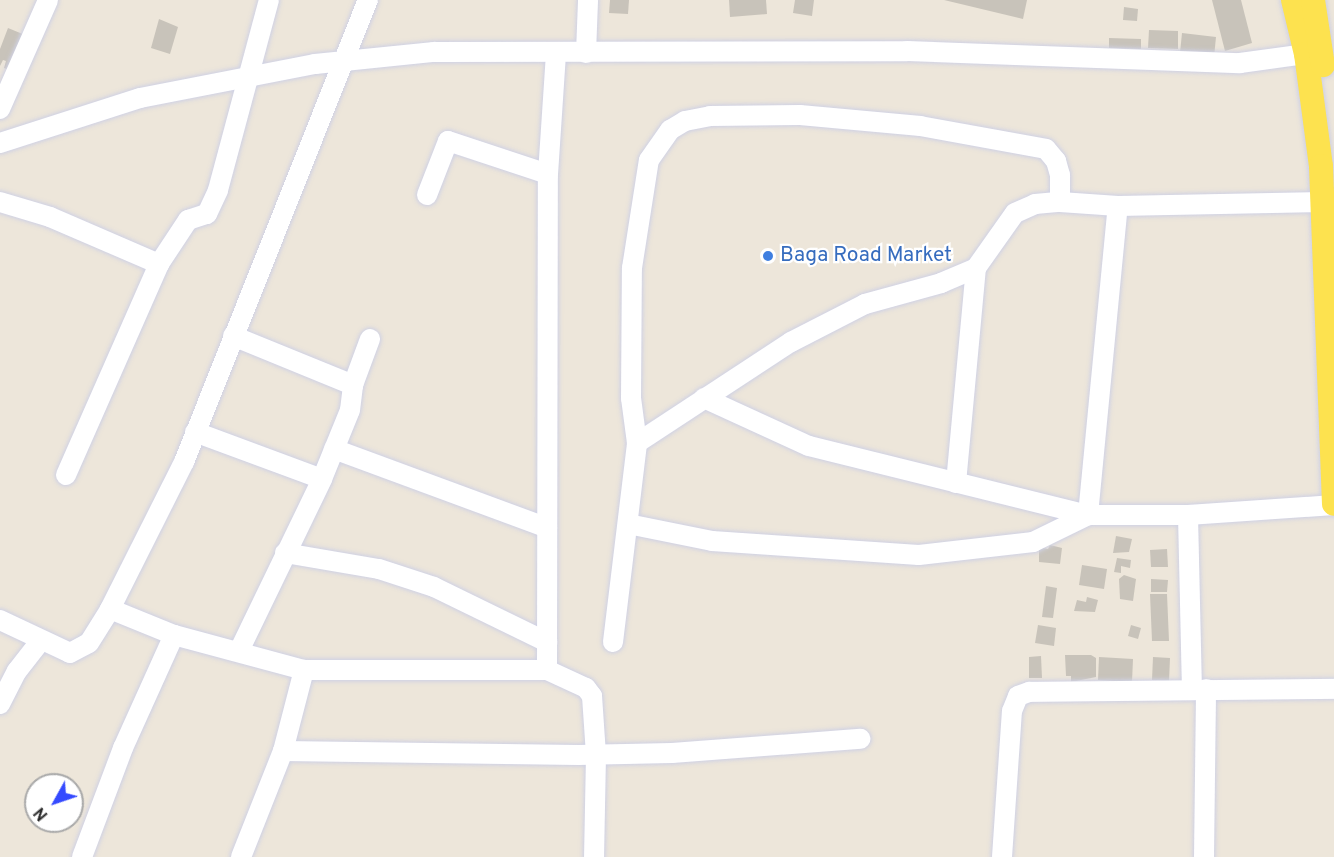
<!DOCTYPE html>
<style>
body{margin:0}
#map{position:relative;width:1334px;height:857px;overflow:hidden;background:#ede6da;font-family:Overpass,sans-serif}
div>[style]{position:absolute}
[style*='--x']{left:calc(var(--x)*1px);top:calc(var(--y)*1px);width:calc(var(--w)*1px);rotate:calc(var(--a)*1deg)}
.building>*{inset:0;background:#c8c3ba}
.roads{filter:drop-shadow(0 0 2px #cfd1e4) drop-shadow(0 0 2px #cfd1e4)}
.minor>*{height:20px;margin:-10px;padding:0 10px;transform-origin:10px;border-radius:10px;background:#fff}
.major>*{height:24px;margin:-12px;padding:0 12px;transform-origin:12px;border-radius:12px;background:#fde24f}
.dots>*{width:16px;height:16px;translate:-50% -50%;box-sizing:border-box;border:3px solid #fff;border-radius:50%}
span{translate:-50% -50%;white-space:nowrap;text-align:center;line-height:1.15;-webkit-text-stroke:4.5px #fff;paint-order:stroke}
.shop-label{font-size:21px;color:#366cbe}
.left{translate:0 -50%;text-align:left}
.north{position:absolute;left:24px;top:773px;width:60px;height:60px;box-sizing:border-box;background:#fff;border:2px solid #a9a9a9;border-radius:50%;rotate:230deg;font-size:16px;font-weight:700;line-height:24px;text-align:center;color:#292929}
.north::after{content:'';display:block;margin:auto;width:21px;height:27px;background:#354aff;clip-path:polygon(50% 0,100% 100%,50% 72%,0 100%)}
</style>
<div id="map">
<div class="building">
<div style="clip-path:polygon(610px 0,629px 0,628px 14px,609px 13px)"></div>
<div style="clip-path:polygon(729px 0,766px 0,767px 14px,730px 17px)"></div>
<div style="clip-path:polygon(795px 0,814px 0,812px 16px,793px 13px)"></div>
<div style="clip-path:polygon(944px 0,1027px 0,1023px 19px)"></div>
<div style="clip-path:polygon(1212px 0,1241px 0,1252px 43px,1225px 51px)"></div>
<div style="clip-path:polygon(1124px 7px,1138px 9px,1137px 21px,1123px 20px)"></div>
<div style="clip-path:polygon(159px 19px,178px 27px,170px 54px,151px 48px)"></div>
<div style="clip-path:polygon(8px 28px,25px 35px,12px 71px,4px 68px,6px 61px,3px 60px,0 66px,0 49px)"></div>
<div style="clip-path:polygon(1149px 30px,1178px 31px,1178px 49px,1148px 48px)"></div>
<div style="clip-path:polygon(1182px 33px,1216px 37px,1214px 57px,1180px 53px)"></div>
<div style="clip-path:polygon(1109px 38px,1141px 39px,1141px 49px,1109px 48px)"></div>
<div style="clip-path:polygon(1116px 536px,1132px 539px,1129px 552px,1113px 553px)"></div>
<div style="clip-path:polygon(1050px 545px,1062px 548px,1060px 564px,1039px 562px,1039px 547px,1048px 549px)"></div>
<div style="clip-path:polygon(1167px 549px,1168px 567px,1151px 567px,1150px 550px)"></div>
<div style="clip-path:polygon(1117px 558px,1131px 560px,1130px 568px,1121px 566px,1121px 573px,1114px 572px)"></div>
<div style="clip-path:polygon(1082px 565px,1107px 569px,1104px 589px,1079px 585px)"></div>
<div style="clip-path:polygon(1124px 575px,1136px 579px,1133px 601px,1120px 599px,1119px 579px)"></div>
<div style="clip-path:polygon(1151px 579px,1168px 580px,1167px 592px,1151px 592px)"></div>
<div style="clip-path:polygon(1046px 586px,1057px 588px,1053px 618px,1042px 617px)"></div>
<div style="clip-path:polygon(1150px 594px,1167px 594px,1169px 641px,1152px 641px)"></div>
<div style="clip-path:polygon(1087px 597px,1098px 600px,1095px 612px,1074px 611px,1077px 600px,1086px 602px)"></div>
<div style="clip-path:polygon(1038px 625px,1056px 628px,1054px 646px,1035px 643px)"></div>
<div style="clip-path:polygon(1131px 625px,1141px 628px,1138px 639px,1128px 636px)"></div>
<div style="clip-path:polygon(1065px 655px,1091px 655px,1096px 658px,1096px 677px,1071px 682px,1071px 676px,1066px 676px)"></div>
<div style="clip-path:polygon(1041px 656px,1042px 678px,1029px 678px,1029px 657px)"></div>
<div style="clip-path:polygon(1099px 657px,1133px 659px,1132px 682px,1098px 680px)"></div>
<div style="clip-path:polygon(1153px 657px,1170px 658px,1169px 681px,1152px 680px)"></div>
</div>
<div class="roads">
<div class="minor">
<div style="--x:586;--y:53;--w:53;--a:-87.8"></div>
<div style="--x:0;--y:109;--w:119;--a:-66.2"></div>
<div style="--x:0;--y:143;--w:147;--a:-17.8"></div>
<div style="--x:140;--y:98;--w:178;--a:-11"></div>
<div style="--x:315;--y:64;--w:120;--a:-5.8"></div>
<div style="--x:434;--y:52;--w:473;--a:-0.1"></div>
<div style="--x:907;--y:51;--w:333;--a:2.1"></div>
<div style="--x:1240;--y:63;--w:67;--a:-7.8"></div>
<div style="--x:427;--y:195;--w:58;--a:-68.7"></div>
<div style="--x:448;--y:141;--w:105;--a:18.3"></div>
<div style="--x:0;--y:202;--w:52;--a:16.7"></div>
<div style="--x:50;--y:217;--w:119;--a:23.3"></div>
<div style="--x:233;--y:336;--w:130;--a:22.2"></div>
<div style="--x:704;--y:398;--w:115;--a:24.6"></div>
<div style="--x:809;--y:446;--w:287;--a:13.9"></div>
<div style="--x:1088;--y:515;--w:100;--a:0"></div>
<div style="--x:1188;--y:515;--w:146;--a:-3.9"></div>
<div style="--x:195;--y:432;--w:135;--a:20.3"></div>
<div style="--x:637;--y:443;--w:184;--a:-33.3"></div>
<div style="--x:791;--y:342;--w:83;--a:-27.2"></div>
<div style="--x:865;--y:304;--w:79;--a:-15.4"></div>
<div style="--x:941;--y:283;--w:38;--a:-23"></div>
<div style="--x:334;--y:449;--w:227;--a:20.3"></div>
<div style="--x:66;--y:475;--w:231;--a:-66.2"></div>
<div style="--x:159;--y:264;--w:53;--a:-56.6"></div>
<div style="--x:188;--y:220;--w:20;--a:-18"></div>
<div style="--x:207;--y:214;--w:26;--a:-65"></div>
<div style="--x:218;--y:190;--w:197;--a:-75"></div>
<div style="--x:956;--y:483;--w:216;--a:-84.7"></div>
<div style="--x:976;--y:268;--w:67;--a:-54.7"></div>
<div style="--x:1015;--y:213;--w:22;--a:-24"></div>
<div style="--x:1035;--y:204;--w:25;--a:-5"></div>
<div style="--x:1060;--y:202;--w:58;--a:3.9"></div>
<div style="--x:1118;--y:206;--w:205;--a:-1.1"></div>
<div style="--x:1088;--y:515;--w:310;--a:-84.5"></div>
<div style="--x:1188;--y:515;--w:174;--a:88.7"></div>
<div style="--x:628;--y:524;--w:86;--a:11.4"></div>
<div style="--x:712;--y:541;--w:207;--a:3.9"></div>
<div style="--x:919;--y:555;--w:115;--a:-6.5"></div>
<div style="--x:1033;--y:542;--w:61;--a:-26.1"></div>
<div style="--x:285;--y:553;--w:95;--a:9.7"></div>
<div style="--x:379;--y:569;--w:58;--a:18.1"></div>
<div style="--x:434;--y:587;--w:126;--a:26"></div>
<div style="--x:110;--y:609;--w:69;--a:22.1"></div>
<div style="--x:174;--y:635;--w:135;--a:15.1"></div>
<div style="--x:304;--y:670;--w:243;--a:0"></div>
<div style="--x:547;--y:670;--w:43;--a:24.8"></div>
<div style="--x:586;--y:688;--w:10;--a:53"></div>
<div style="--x:592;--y:696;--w:59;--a:86.1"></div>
<div style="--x:596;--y:755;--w:102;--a:91.1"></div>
<div style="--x:0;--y:620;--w:77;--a:25.2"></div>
<div style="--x:70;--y:653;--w:21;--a:-28"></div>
<div style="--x:89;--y:643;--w:40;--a:-58"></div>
<div style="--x:110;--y:609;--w:165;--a:-63.3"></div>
<div style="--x:184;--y:462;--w:497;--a:-68.3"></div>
<div style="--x:613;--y:642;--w:200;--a:-83.1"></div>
<div style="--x:637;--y:443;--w:45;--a:-97.6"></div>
<div style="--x:631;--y:398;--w:130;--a:-89.6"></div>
<div style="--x:632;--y:268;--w:109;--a:-81.1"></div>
<div style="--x:649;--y:160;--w:37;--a:-55"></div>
<div style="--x:670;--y:130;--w:17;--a:-31"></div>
<div style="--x:685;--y:121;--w:25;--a:-11"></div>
<div style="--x:710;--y:116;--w:90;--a:-0.6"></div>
<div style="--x:800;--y:115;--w:121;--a:5.2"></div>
<div style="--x:920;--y:126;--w:128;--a:10.3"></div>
<div style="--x:1046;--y:149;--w:16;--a:50"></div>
<div style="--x:1056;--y:161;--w:15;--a:74"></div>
<div style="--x:1060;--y:175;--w:27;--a:90"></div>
<div style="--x:239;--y:651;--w:191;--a:-64.2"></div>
<div style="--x:322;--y:479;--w:74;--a:-67.9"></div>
<div style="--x:350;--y:410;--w:25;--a:-83"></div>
<div style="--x:353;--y:385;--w:49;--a:-69.7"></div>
<div style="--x:547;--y:670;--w:496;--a:-89.9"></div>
<div style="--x:548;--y:174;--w:120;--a:-86.2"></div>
<div style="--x:0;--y:704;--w:37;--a:-63"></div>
<div style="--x:17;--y:671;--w:39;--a:-52"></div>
<div style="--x:283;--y:751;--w:295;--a:0.8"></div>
<div style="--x:578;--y:755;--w:94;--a:-1.2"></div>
<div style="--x:672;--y:753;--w:189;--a:-4.3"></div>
<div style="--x:82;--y:857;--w:116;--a:-69.4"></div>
<div style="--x:123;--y:748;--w:124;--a:-65.7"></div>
<div style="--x:241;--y:857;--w:114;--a:-68.4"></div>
<div style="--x:283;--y:751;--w:84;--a:-75.5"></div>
<div style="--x:1002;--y:857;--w:146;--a:-86.1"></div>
<div style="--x:1012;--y:711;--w:16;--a:-68"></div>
<div style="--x:1018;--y:696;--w:12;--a:-20"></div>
<div style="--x:1029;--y:692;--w:305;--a:-0.6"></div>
<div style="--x:1204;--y:857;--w:168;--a:-89.3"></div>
</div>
<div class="major">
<div style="--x:1293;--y:0;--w:56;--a:76.5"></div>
<div style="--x:1306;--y:54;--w:113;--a:82.4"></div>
<div style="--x:1321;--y:166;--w:338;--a:87.8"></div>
<div style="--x:1313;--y:0;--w:66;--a:81.3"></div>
</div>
</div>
<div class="dots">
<div style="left:768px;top:256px;background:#3f7fe0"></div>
</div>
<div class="shop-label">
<span class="left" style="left:780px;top:256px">Baga Road Market</span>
</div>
<div class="north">N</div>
</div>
